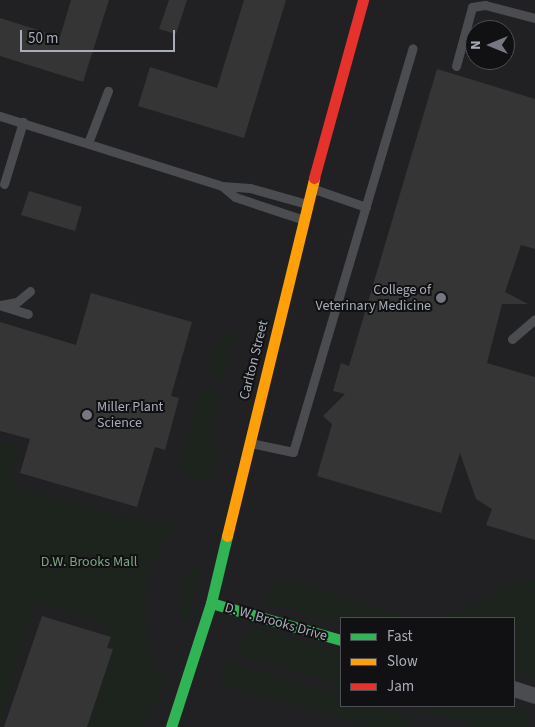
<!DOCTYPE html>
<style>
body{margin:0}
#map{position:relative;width:535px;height:727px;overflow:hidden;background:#171717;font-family:"Source Sans 3",sans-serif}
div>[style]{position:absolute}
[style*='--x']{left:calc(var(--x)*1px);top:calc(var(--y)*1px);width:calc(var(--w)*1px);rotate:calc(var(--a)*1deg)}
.built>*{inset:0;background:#212123}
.green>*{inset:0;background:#1d241e}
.building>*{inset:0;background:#353536}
.lane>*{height:9px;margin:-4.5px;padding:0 4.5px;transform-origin:4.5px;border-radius:4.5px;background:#4b4c50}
.street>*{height:16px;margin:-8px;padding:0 8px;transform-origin:8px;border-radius:8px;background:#4b4c50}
.fast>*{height:11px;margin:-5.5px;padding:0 5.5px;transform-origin:5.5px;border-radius:5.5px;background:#30b455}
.slow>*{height:11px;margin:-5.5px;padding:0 5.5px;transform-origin:5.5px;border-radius:5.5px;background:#ff9f0a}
.jam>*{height:11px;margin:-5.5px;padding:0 5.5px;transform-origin:5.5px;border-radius:5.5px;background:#e5322d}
.dots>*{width:14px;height:14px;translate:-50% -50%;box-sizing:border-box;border:2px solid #111113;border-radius:50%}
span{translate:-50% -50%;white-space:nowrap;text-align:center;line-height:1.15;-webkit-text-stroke:4px #111113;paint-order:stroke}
.poi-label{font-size:14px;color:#a8adb8}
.right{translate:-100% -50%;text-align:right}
.left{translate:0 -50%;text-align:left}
.street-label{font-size:14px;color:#a8adb8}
.park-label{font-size:14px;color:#7fa381}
.legend{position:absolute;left:340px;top:617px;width:175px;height:90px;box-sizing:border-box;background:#111113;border:1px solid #4d4f55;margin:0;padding:6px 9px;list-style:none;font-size:15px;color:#a8adb8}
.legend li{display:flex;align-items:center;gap:10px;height:25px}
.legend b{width:25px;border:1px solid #4d4f55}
.north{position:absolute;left:465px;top:20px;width:50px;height:50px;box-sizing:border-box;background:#111113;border:1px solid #4d4f55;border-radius:50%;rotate:270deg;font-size:14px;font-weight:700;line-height:20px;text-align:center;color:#a8adb8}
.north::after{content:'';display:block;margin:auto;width:18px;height:22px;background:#757880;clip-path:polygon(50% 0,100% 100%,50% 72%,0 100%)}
.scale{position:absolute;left:20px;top:30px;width:155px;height:22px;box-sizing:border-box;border:2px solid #a8adb8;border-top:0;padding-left:6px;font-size:15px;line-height:18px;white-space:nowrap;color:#a8adb8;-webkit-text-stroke:4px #111113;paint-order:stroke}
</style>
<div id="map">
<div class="built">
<div style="clip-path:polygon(evenodd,0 0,535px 0,535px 727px,0 727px,0 0,475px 30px,505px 30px,505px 60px,475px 60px,475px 30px,0 0,341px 618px,514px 618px,514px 706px,341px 706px,341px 618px)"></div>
</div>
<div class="green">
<div style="clip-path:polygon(230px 332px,241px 334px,229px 353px,222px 381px,213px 379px,215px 371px,207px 369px,214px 345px)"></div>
<div style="clip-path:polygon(213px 388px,220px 391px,212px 426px,217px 459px,211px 483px,185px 476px,186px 470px,178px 467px,199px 393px)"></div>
<div style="clip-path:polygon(0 441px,20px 446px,10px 485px,130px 518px,175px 524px,151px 563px,145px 588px,146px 635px,155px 665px,165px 680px,144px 727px,87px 727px,112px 650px,107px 648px,109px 625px,38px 603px,26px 632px,0 726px)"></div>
<div style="clip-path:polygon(200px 564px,187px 626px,180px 614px,183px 582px,191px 569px)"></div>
<div style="clip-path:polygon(519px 579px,535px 579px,535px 677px,514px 671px,514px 618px,447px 618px)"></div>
<div style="clip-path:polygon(286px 580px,399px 614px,406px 618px,341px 618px,341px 624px,264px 602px,273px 586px)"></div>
<div style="clip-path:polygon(256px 628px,341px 651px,341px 685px,234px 653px)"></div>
<div style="clip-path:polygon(227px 662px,341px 695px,341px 706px,378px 706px,412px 716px,409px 727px,370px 727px,238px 689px,220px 680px,221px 664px)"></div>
<div style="clip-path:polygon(514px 703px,530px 713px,527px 727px,477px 727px,407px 706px)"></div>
</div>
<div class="building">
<div style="clip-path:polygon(71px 0,109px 0,83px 82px,0 56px,0 18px,60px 37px)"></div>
<div style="clip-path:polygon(169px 0,187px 0,176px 34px,159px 29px)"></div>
<div style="clip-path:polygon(244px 0,286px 0,244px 138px,138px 106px,150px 67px,217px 88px)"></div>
<div style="clip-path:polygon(437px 69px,535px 99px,535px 249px,521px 245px,505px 292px,528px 304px,502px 304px,487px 363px,535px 377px,535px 540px,486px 525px,492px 509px,476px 499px,460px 453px,441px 513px,317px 476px,332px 424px,323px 416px,345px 394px,333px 391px,341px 363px,349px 366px)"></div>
<div style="clip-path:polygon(29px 191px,82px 207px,75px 231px,21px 215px)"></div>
<div style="clip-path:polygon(91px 293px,192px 322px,171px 396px,179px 398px,165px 450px,155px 447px,137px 507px,20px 473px,30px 439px,0 431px,0 322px,76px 345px)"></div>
<div style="clip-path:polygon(42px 616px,111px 637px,107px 648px,113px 649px,87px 727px,4px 727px)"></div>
</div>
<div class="lane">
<div style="--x:456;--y:66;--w:61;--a:-74.8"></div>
<div style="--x:472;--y:7;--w:13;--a:-9"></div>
<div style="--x:485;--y:5;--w:52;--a:14.6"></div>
<div style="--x:0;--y:116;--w:233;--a:17.5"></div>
<div style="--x:222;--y:186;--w:28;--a:4"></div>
<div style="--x:250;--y:188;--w:59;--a:15.7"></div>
<div style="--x:88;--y:143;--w:56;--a:-69"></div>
<div style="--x:4;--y:184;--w:65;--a:-73"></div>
<div style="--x:222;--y:186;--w:17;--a:40"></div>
<div style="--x:235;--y:197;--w:73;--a:18.4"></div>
<div style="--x:314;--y:189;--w:55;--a:19.1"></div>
<div style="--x:0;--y:305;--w:17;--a:-10"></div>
<div style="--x:17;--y:302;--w:17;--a:-40"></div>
<div style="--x:2;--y:306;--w:27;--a:17"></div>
<div style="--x:512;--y:339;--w:30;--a:-41"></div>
<div style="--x:251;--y:443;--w:43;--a:12.1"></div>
<div style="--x:293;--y:452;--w:421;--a:-73.5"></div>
</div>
<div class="street">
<div style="--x:514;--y:689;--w:22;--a:18"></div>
</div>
<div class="fast">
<div style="--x:211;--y:603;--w:135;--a:15.9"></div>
<div style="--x:171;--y:727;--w:130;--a:-72.1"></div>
<div style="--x:211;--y:603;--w:69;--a:-76.6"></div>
</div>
<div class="slow">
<div style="--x:227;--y:536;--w:368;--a:-76.3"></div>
</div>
<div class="jam">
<div style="--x:314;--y:178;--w:185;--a:-74.6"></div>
</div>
<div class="dots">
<div style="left:441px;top:298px;background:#757880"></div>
<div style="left:87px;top:415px;background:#757880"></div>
</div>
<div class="poi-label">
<span class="right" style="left:431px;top:298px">College of<br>Veterinary Medicine</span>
<span class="left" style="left:97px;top:415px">Miller Plant<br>Science</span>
</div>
<div class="street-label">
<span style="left:254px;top:360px;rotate:-76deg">Carlton Street</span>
<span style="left:276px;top:622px;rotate:16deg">D. W. Brooks Drive</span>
</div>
<div class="park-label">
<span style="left:89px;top:562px">D.W. Brooks Mall</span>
</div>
<ul class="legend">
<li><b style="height:6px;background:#30b455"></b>Fast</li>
<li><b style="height:6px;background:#ff9f0a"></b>Slow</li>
<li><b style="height:6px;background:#e5322d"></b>Jam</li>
</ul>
<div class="north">N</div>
<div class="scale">50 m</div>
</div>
